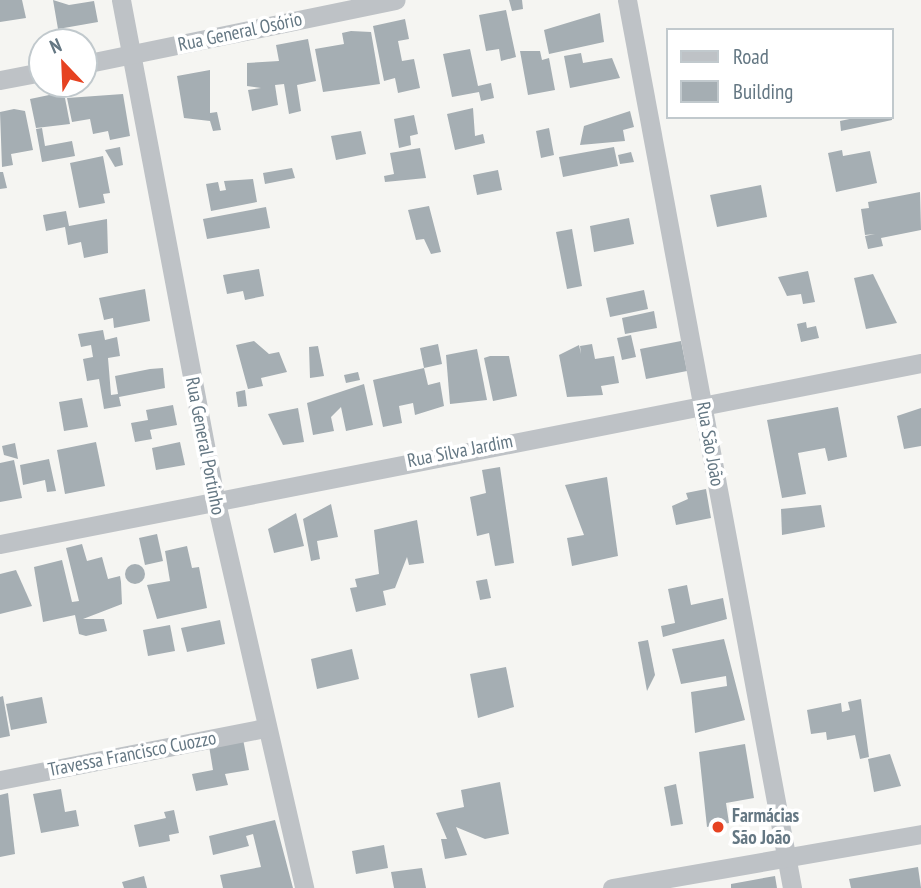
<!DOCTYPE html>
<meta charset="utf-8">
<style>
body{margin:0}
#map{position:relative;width:921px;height:888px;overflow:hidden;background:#f5f5f2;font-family:"PT Sans Narrow",sans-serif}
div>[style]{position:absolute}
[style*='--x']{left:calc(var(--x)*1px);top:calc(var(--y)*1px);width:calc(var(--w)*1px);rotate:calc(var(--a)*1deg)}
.building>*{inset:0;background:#a5aeb3}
.round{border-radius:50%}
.minor>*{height:19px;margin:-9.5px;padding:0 9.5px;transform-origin:9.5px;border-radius:9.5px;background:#bec2c6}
.dots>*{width:19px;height:19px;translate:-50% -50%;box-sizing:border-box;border:4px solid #fff;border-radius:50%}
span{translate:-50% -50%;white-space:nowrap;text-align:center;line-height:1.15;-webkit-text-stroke:7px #fff;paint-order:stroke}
.street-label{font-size:19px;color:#647783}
.poi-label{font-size:19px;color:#647783;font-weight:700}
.left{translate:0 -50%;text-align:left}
.legend{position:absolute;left:666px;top:28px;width:228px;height:91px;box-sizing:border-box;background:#fff;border:2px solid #c1c9cd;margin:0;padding:9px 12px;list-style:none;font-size:21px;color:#647783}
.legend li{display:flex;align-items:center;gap:14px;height:35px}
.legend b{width:35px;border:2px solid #c1c9cd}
.north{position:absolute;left:28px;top:28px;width:70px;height:70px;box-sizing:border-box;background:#fff;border:2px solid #c1c9cd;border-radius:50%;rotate:337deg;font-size:19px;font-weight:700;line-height:28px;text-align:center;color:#647783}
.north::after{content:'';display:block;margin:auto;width:24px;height:32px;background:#e64221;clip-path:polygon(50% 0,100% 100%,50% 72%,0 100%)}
</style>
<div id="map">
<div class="building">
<div style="clip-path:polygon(0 0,22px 0,26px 18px,0 22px)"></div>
<div style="clip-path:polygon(53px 0,69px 5px,94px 1px,98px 22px,58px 29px)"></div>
<div style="clip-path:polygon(509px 0,522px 0,523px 9px,512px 11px)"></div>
<div style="clip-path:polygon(506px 10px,516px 57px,501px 61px,499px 49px,486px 51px,479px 15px)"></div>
<div style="clip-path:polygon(600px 13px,604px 42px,549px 54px,544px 30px)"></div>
<div style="clip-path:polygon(405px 19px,409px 39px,398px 41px,402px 61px,414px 59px,420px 88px,398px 93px,395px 78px,384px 81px,373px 26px)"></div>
<div style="clip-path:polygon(351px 31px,371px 32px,380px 84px,323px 92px,315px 49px,344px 44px,342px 33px)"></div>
<div style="clip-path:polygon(308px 39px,316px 81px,297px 85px,301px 111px,289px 114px,284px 84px,275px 85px,278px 105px,252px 111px,248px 90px,261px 88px,247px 86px,247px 63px,279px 61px,276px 45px)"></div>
<div style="clip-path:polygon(470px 49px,478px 86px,491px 83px,494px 98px,481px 101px,479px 92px,452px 97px,443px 54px)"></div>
<div style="clip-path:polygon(520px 51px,540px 51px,542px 60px,549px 58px,555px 90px,528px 95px)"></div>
<div style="clip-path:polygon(581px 53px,583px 63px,612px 58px,620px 78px,570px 88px,564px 56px)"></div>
<div style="clip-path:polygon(210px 70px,210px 113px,217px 112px,221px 130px,213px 131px,210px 121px,184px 118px,177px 76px)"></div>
<div style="clip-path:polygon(54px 94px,65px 98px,70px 124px,36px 128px,30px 99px)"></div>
<div style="clip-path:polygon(123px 94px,130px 136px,110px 140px,108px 131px,93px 134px,90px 119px,72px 122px,67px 98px)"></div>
<div style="clip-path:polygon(473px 108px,475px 136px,483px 134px,485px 143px,455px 150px,447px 114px)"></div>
<div style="clip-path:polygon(14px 109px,25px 111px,33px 150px,11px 154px,13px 165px,2px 167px,0 112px)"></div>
<div style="clip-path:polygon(630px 111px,634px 127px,623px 130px,625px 141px,580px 145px,584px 126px)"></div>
<div style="clip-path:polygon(414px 115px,418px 134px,410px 136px,411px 145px,399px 148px,394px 119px)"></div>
<div style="clip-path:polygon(859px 117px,892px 117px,892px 120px,841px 131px,840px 121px)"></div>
<div style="clip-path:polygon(42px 128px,45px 146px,72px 141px,75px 156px,42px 162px,36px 129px)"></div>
<div style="clip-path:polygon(549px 128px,554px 155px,541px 158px,536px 131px)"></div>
<div style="clip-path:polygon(361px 131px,366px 154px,336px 160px,331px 136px)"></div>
<div style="clip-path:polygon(120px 147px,123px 165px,115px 167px,105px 150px)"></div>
<div style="clip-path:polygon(614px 147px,618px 166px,563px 177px,559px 157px)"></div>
<div style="clip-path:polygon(420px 148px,426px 178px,385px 182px,384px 176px,394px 174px,390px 153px)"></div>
<div style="clip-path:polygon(842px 150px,843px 156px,870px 151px,877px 183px,836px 192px,828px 153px)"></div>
<div style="clip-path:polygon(631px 152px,634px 162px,620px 164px,618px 155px)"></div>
<div style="clip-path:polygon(103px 156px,110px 193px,103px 194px,105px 203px,79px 208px,70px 163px)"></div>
<div style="clip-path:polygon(292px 168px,295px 178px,265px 184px,263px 173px)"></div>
<div style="clip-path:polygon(498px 170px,502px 190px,477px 195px,473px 175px)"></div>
<div style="clip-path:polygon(0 172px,3px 172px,7px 188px,0 189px)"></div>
<div style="clip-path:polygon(253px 179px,257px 202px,211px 211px,206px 184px,218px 182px,220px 191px,226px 190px,224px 181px)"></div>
<div style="clip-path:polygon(761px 185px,767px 217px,717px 227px,710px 195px)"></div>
<div style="clip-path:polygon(920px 192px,921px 230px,881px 238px,883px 246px,868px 249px,865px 236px,875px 234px,865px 235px,861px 209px,869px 208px,868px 202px)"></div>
<div style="clip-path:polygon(429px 206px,441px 252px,431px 254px,424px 239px,416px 240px,408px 210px)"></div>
<div style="clip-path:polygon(266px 207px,270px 228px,207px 239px,203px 219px)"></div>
<div style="clip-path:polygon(66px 211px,69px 226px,107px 219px,108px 253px,84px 258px,81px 242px,68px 245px,65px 227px,46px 231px,43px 215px)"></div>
<div style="clip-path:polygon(629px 218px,634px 244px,594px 252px,590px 226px)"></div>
<div style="clip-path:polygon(572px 229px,582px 286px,567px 289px,556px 232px)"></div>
<div style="clip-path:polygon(259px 269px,264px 296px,245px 300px,243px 291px,227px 294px,223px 275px)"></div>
<div style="clip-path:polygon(808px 271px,815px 302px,803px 304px,801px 294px,787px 296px,778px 277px)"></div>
<div style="clip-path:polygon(873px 274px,897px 323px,866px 329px,854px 278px)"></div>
<div style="clip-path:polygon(145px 289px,150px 321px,114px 328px,113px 318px,104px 320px,99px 298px)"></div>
<div style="clip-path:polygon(644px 290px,648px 309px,610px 317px,606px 298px)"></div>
<div style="clip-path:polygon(654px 311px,657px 328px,625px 334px,622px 318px)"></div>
<div style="clip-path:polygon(806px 322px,807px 328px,816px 326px,819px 338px,801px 342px,797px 324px)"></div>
<div style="clip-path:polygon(103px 330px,105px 340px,117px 337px,120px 356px,108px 358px,111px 395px,118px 394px,115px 376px,150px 369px,163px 368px,165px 388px,119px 397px,121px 406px,104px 409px,99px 379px,87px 381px,83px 359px,93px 357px,91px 345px,81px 347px,78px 334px)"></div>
<div style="clip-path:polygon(631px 335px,636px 357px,622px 360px,617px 338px)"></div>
<div style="clip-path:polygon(254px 341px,269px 354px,279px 352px,287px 372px,261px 378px,263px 386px,248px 389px,236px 345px)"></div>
<div style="clip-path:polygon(681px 341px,687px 371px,646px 379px,640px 349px)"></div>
<div style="clip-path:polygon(438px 344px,442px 364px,424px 368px,420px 348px)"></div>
<div style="clip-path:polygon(592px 344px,595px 359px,614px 356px,619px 383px,601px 386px,603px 395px,567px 397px,559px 355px,579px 345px,581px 354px,580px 346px)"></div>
<div style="clip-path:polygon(318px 346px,324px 376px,310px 378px,309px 347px)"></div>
<div style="clip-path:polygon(477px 349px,487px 400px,450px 404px,446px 355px)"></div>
<div style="clip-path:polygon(490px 356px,509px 356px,517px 396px,493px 401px,484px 358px)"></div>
<div style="clip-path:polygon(424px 368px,428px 385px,440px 382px,444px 406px,415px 415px,413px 403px,399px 406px,402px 423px,383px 427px,373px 380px)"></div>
<div style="clip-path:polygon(358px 372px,360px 380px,346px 383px,344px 375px)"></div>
<div style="clip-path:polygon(364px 384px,373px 425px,346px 431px,341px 407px,331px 417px,334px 431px,313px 435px,307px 403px)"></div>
<div style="clip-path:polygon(245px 390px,247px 406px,238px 407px,236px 392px)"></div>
<div style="clip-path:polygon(82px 398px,88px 427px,64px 431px,59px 402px)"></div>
<div style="clip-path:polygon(173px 405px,177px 425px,150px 430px,152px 439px,135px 442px,131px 423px,148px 420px,146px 410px)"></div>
<div style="clip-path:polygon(838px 407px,847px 457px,828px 461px,825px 448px,798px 453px,806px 494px,782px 498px,767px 420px)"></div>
<div style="clip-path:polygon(298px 408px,304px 442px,283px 445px,268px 414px)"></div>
<div style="clip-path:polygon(921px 408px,921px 446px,904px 449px,897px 416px)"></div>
<div style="clip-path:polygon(96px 442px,105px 486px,65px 494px,57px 450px)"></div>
<div style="clip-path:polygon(180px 442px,185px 465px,156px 470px,152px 448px)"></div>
<div style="clip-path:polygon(15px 443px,18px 459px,4px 455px,2px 446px)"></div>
<div style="clip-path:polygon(49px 459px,56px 491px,47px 492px,45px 480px,23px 485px,20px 465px)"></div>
<div style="clip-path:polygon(14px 460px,22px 498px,0 502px,0 463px)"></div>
<div style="clip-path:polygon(500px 467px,514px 563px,495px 566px,489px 533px,477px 536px,470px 497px,486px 493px,482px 470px)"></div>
<div style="clip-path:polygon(607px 477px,618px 556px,572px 566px,567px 538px,584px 535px,565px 485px)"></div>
<div style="clip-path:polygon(706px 489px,711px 518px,676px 525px,672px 506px,688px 499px,686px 493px)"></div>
<div style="clip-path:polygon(331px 504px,338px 537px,317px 541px,320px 559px,311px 561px,303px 519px)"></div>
<div style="clip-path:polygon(821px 505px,825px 527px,782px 535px,781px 509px)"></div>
<div style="clip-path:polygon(296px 513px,304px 546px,274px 553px,268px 529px)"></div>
<div style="clip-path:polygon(417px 520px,424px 563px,409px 565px,407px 557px,395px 588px,383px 591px,386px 605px,356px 612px,350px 588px,357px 587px,355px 579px,379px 574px,374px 530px)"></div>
<div style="clip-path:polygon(157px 534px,163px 561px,145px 565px,139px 538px)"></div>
<div style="clip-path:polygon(82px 544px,87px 561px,102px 557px,108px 579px,120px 576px,121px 582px,122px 604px,83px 619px,104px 619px,107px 631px,86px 636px,79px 634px,75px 615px,43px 622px,34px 567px,62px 560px,72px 602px,79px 601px,66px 548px)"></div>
<div style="clip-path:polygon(187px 546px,192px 568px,199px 567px,207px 608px,157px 619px,147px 585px,170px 581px,165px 551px)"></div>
<div class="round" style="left:125px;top:564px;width:20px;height:20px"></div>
<div style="clip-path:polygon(16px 570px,32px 606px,0 614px,0 574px)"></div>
<div style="clip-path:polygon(487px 579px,491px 598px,480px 600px,476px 581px)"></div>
<div style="clip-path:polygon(687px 585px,691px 605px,723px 598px,727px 619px,663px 637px,661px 626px,675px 623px,668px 589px)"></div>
<div style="clip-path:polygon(220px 620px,225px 644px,187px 652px,181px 628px)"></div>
<div style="clip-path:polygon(170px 625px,175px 651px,148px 656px,143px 630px)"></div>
<div style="clip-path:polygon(724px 639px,745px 720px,695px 733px,691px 692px,727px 686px,726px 676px,681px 684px,672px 649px)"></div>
<div style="clip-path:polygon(648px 640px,655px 675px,647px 691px,638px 642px)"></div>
<div style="clip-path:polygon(352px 649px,359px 679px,317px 689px,311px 659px)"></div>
<div style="clip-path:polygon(506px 667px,514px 707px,478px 718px,470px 674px)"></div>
<div style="clip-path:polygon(3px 696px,10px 736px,0 738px,0 697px)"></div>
<div style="clip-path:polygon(42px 697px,47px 723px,11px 730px,6px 704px)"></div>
<div style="clip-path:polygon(861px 699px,869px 757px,860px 759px,855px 735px,827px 740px,826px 732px,811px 734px,807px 710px,841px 703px,842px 712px,850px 710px,848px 702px)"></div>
<div style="clip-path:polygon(243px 739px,249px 770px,225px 774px,228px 785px,196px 791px,192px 774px,213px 770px,209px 746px)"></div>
<div style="clip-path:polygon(745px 744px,754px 798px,726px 803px,729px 823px,707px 827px,699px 752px)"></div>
<div style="clip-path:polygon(890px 754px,901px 786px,874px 792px,868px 759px)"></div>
<div style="clip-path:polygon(500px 782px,509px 834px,485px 839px,456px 827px,467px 855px,445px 859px,441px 839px,447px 839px,436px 813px,464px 807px,461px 790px)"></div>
<div style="clip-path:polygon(676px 784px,683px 824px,671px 826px,664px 787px)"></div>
<div style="clip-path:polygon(61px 789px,65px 812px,76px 810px,79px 826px,41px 833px,33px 794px)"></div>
<div style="clip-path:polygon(8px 793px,15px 854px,0 857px,0 795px)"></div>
<div style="clip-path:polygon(174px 810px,179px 833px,169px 835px,170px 841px,139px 847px,134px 825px,166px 818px,164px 812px)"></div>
<div style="clip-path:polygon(275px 820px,293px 888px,223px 888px,220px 875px,261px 867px,253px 834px,246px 836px,249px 846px,213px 855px,209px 836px)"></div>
<div style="clip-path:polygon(384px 845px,388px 868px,356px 874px,352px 851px)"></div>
<div style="clip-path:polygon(918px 867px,921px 888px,851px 888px,849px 879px)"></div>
<div style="clip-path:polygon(422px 868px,426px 888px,394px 888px,391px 872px)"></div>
<div style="clip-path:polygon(144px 876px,147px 888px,124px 888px,122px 882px)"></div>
<div style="clip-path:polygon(775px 876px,777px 888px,731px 888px,731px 884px)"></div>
</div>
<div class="minor">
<div style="--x:121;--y:0;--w:507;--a:79.31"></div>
<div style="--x:215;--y:498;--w:400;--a:77.1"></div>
<div style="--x:627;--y:0;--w:903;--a:79.47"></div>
<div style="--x:84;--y:64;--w:318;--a:-11.6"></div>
<div style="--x:0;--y:80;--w:43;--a:-10.8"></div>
<div style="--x:0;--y:544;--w:939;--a:-11.12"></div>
<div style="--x:0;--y:780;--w:270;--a:-11.1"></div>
<div style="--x:612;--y:888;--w:314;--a:-9.9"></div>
</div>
<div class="dots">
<div style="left:718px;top:827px;background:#e64221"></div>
</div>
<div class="street-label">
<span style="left:240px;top:32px;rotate:-12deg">Rua General Osório</span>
<span style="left:710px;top:444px;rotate:80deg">Rua São João</span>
<span style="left:205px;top:446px;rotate:79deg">Rua General Portinho</span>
<span style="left:460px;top:451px;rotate:-11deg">Rua Silva Jardim</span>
<span style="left:132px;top:754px;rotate:-11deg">Travessa Francisco Cuozzo</span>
</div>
<div class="poi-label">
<span class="left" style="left:732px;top:827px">Farmácias<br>São João</span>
</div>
<ul class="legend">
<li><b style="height:9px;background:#bec2c6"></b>Road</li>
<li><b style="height:19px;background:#a5aeb3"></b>Building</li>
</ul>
<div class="north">N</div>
</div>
